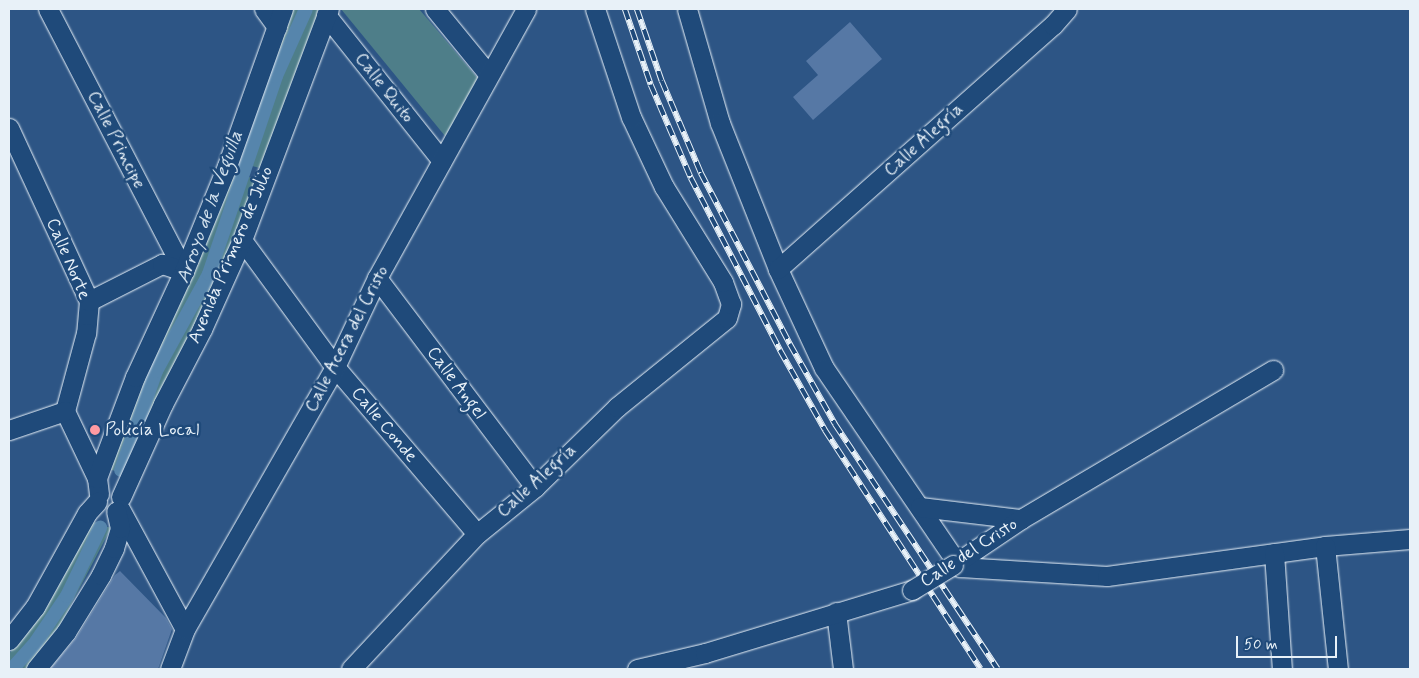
<!DOCTYPE html>
<meta charset="utf-8">
<style>
body{margin:0}
#map{position:relative;width:1419px;height:678px;overflow:hidden;background:#2d5585;font-family:Mynerve,sans-serif}
div>[style]{position:absolute}
[style*='--x']{left:calc(var(--x)*1px);top:calc(var(--y)*1px);width:calc(var(--w)*1px);rotate:calc(var(--a)*1deg)}
.green>*{inset:0;background:#4e7e89}
.canal>*{height:14px;margin:-7px;padding:0 7px;transform-origin:7px;border-radius:7px;background:#5685ac}
.building>*{inset:0;background:#5678a5}
.roads{filter:drop-shadow(0 0 1px #e8f1f8) drop-shadow(0 0 1px #e8f1f8)}
.minor>*{height:19px;margin:-9.5px;padding:0 9.5px;transform-origin:9.5px;border-radius:9.5px;background:#1f4a7a}
.rail>*{height:5.5px;margin-top:-2.75px;transform-origin:0;background:repeating-linear-gradient(90deg,#1f4a7a 0 11px,#e8f1f8 0 22px);box-sizing:border-box;border-block:1px solid #e8f1f8}
.bridges{filter:drop-shadow(0 0 1px #e8f1f8) drop-shadow(0 0 1px #e8f1f8)}
.minor-bridge>*{height:19px;margin:-9.5px;padding:0 9.5px;transform-origin:9.5px;border-radius:9.5px;background:#1f4a7a}
.dots>*{width:14px;height:14px;translate:-50% -50%;box-sizing:border-box;border:2px solid #1f4a7a;border-radius:50%}
span{translate:-50% -50%;white-space:nowrap;text-align:center;line-height:1.15;-webkit-text-stroke:5px #1f4a7a;paint-order:stroke}
.street-label{font-size:18px;color:#e8f1f8}
.poi-label{font-size:18px;color:#e8f1f8}
.left{translate:0 -50%;text-align:left}
.water-label{font-size:19px;color:#d2e1ed;font-style:italic}
.frame{position:absolute;inset:0;border:10px solid #e8f1f8;pointer-events:none}
.scale{position:absolute;left:1236px;top:636px;width:101px;height:22px;box-sizing:border-box;border:2px solid #e8f1f8;border-top:0;padding-left:6px;font-size:15px;line-height:18px;white-space:nowrap;color:#e8f1f8;-webkit-text-stroke:4px #1f4a7a;paint-order:stroke}
</style>
<div id="map">
<div class="green">
<div style="clip-path:polygon(291px 9px,321px 9px,268px 170px,229px 160px)"></div>
<div style="clip-path:polygon(341px 9px,419px 9px,481px 82px,445px 136px)"></div>
<div style="clip-path:polygon(230px 173px,259px 179px,139px 479px,106px 468px)"></div>
<div style="clip-path:polygon(90px 521px,111px 528px,54px 637px,30px 669px,9px 669px,9px 654px,45px 606px)"></div>
</div>
<div class="canal">
<div style="--x:121;--y:470;--w:105;--a:-70.5"></div>
<div style="--x:156;--y:371;--w:111;--a:-61.3"></div>
<div style="--x:209;--y:274;--w:209;--a:-71.3"></div>
<div style="--x:276;--y:76;--w:73;--a:-65.9"></div>
<div style="--x:12;--y:669;--w:36;--a:-48"></div>
<div style="--x:36;--y:642;--w:55;--a:-56"></div>
<div style="--x:67;--y:596;--w:76;--a:-64.1"></div>
</div>
<div class="building">
<div style="clip-path:polygon(850px 22px,882px 59px,813px 120px,793px 97px,818px 75px,806px 61px)"></div>
<div style="clip-path:polygon(120px 571px,166px 618px,172px 629px,158px 669px,50px 669px,76px 638px,115px 575px)"></div>
</div>
<div class="roads">
<div class="minor">
<div style="--x:48;--y:9;--w:295;--a:62.6"></div>
<div style="--x:264;--y:9;--w:22;--a:54"></div>
<div style="--x:435;--y:9;--w:85;--a:50.7"></div>
<div style="--x:687;--y:9;--w:119;--a:73.9"></div>
<div style="--x:720;--y:123;--w:157;--a:68.3"></div>
<div style="--x:778;--y:269;--w:109;--a:65.1"></div>
<div style="--x:824;--y:368;--w:241;--a:55.7"></div>
<div style="--x:960;--y:567;--w:147;--a:3.5"></div>
<div style="--x:1107;--y:576;--w:220;--a:-7.8"></div>
<div style="--x:1325;--y:546;--w:85;--a:-4.7"></div>
<div style="--x:326;--y:15;--w:186;--a:51.5"></div>
<div style="--x:9;--y:128;--w:191;--a:65.2"></div>
<div style="--x:89;--y:301;--w:32;--a:95"></div>
<div style="--x:86;--y:333;--w:81;--a:105.1"></div>
<div style="--x:65;--y:411;--w:74;--a:64.5"></div>
<div style="--x:242;--y:240;--w:157;--a:53.8"></div>
<div style="--x:335;--y:367;--w:219;--a:49.6"></div>
<div style="--x:778;--y:269;--w:368;--a:-41.6"></div>
<div style="--x:1053;--y:25;--w:21;--a:-49"></div>
<div style="--x:377;--y:278;--w:262;--a:52.9"></div>
<div style="--x:89;--y:301;--w:82;--a:-26.9"></div>
<div style="--x:162;--y:264;--w:23;--a:18"></div>
<div style="--x:9;--y:430;--w:59;--a:-18.7"></div>
<div style="--x:99;--y:494;--w:16;--a:-97"></div>
<div style="--x:97;--y:478;--w:108;--a:-69.4"></div>
<div style="--x:135;--y:377;--w:117;--a:-65.2"></div>
<div style="--x:184;--y:271;--w:113;--a:-67.7"></div>
<div style="--x:227;--y:166;--w:167;--a:-70.4"></div>
<div style="--x:121;--y:497;--w:102;--a:-65.7"></div>
<div style="--x:163;--y:404;--w:85;--a:-62.5"></div>
<div style="--x:202;--y:329;--w:98;--a:-65.8"></div>
<div style="--x:242;--y:240;--w:247;--a:-69.4"></div>
<div style="--x:920;--y:507;--w:102;--a:6.8"></div>
<div style="--x:120;--y:509;--w:136;--a:61.6"></div>
<div style="--x:1325;--y:546;--w:124;--a:84"></div>
<div style="--x:1274;--y:553;--w:116;--a:86.1"></div>
<div style="--x:953;--y:565;--w:82;--a:-34.1"></div>
<div style="--x:1021;--y:519;--w:293;--a:-30.6"></div>
<div style="--x:836;--y:612;--w:57;--a:83"></div>
<div style="--x:9;--y:640;--w:42;--a:-51.8"></div>
<div style="--x:35;--y:607;--w:107;--a:-61"></div>
<div style="--x:87;--y:513;--w:15;--a:-48"></div>
<div style="--x:36;--y:669;--w:48;--a:-51"></div>
<div style="--x:66;--y:632;--w:67;--a:-58.4"></div>
<div style="--x:101;--y:575;--w:30;--a:-64"></div>
<div style="--x:114;--y:548;--w:21;--a:-73"></div>
<div style="--x:120;--y:528;--w:17;--a:-103"></div>
<div style="--x:170;--y:669;--w:43;--a:-69.4"></div>
<div style="--x:185;--y:629;--w:302;--a:-60.2"></div>
<div style="--x:335;--y:367;--w:98;--a:-64.7"></div>
<div style="--x:377;--y:278;--w:308;--a:-61"></div>
<div style="--x:351;--y:669;--w:185;--a:-47"></div>
<div style="--x:477;--y:534;--w:75;--a:-39"></div>
<div style="--x:535;--y:487;--w:115;--a:-44.3"></div>
<div style="--x:617;--y:407;--w:141;--a:-39"></div>
<div style="--x:727;--y:318;--w:15;--a:-74"></div>
<div style="--x:731;--y:304;--w:23;--a:-110"></div>
<div style="--x:723;--y:282;--w:112;--a:-121.8"></div>
<div style="--x:664;--y:187;--w:77;--a:-115.2"></div>
<div style="--x:631;--y:117;--w:114;--a:-108.4"></div>
<div style="--x:637;--y:669;--w:70;--a:-13.2"></div>
<div style="--x:705;--y:653;--w:216;--a:-16.9"></div>
</div>
</div>
<div class="rail">
<div style="--x:625;--y:9;--w:80;--a:71.1"></div>
<div style="--x:651;--y:85;--w:101;--a:66.7"></div>
<div style="--x:691;--y:178;--w:194;--a:62.6"></div>
<div style="--x:780;--y:350;--w:92;--a:60.6"></div>
<div style="--x:825;--y:430;--w:285;--a:56.9"></div>
<div style="--x:637;--y:9;--w:76;--a:70.9"></div>
<div style="--x:662;--y:81;--w:100;--a:67"></div>
<div style="--x:701;--y:173;--w:193;--a:62.5"></div>
<div style="--x:790;--y:344;--w:92;--a:60.6"></div>
<div style="--x:835;--y:424;--w:294;--a:56.4"></div>
</div>
<div class="bridges">
<div class="minor-bridge">
<div style="--x:912;--y:590;--w:48;--a:-31.4"></div>
</div>
</div>
<div class="dots">
<div style="left:95px;top:430px;background:#ff9aa2"></div>
</div>
<div class="street-label">
<span style="left:384px;top:88px;rotate:52deg">Calle Quito</span>
<span style="left:116px;top:140px;rotate:63deg">Calle Principe</span>
<span style="left:924px;top:140px;rotate:-42deg">Calle Alegría</span>
<span style="left:231px;top:255px;rotate:-67deg">Avenida Primero de Julio</span>
<span style="left:68px;top:259px;rotate:67deg">Calle Norte</span>
<span style="left:347px;top:339px;rotate:-63deg">Calle Acera del Cristo</span>
<span style="left:456px;top:383px;rotate:53deg">Calle Angel</span>
<span style="left:384px;top:425px;rotate:50deg">Calle Conde</span>
<span style="left:537px;top:481px;rotate:-42deg">Calle Alegría</span>
<span style="left:969px;top:553px;rotate:-33deg">Calle del Cristo</span>
</div>
<div class="poi-label">
<span class="left" style="left:105px;top:430px">Policía Local</span>
</div>
<div class="water-label">
<span style="left:210px;top:207px;rotate:-70deg">Arroyo de la Veguilla</span>
</div>
<div class="frame"></div>
<div class="scale">50 m</div>
</div>
